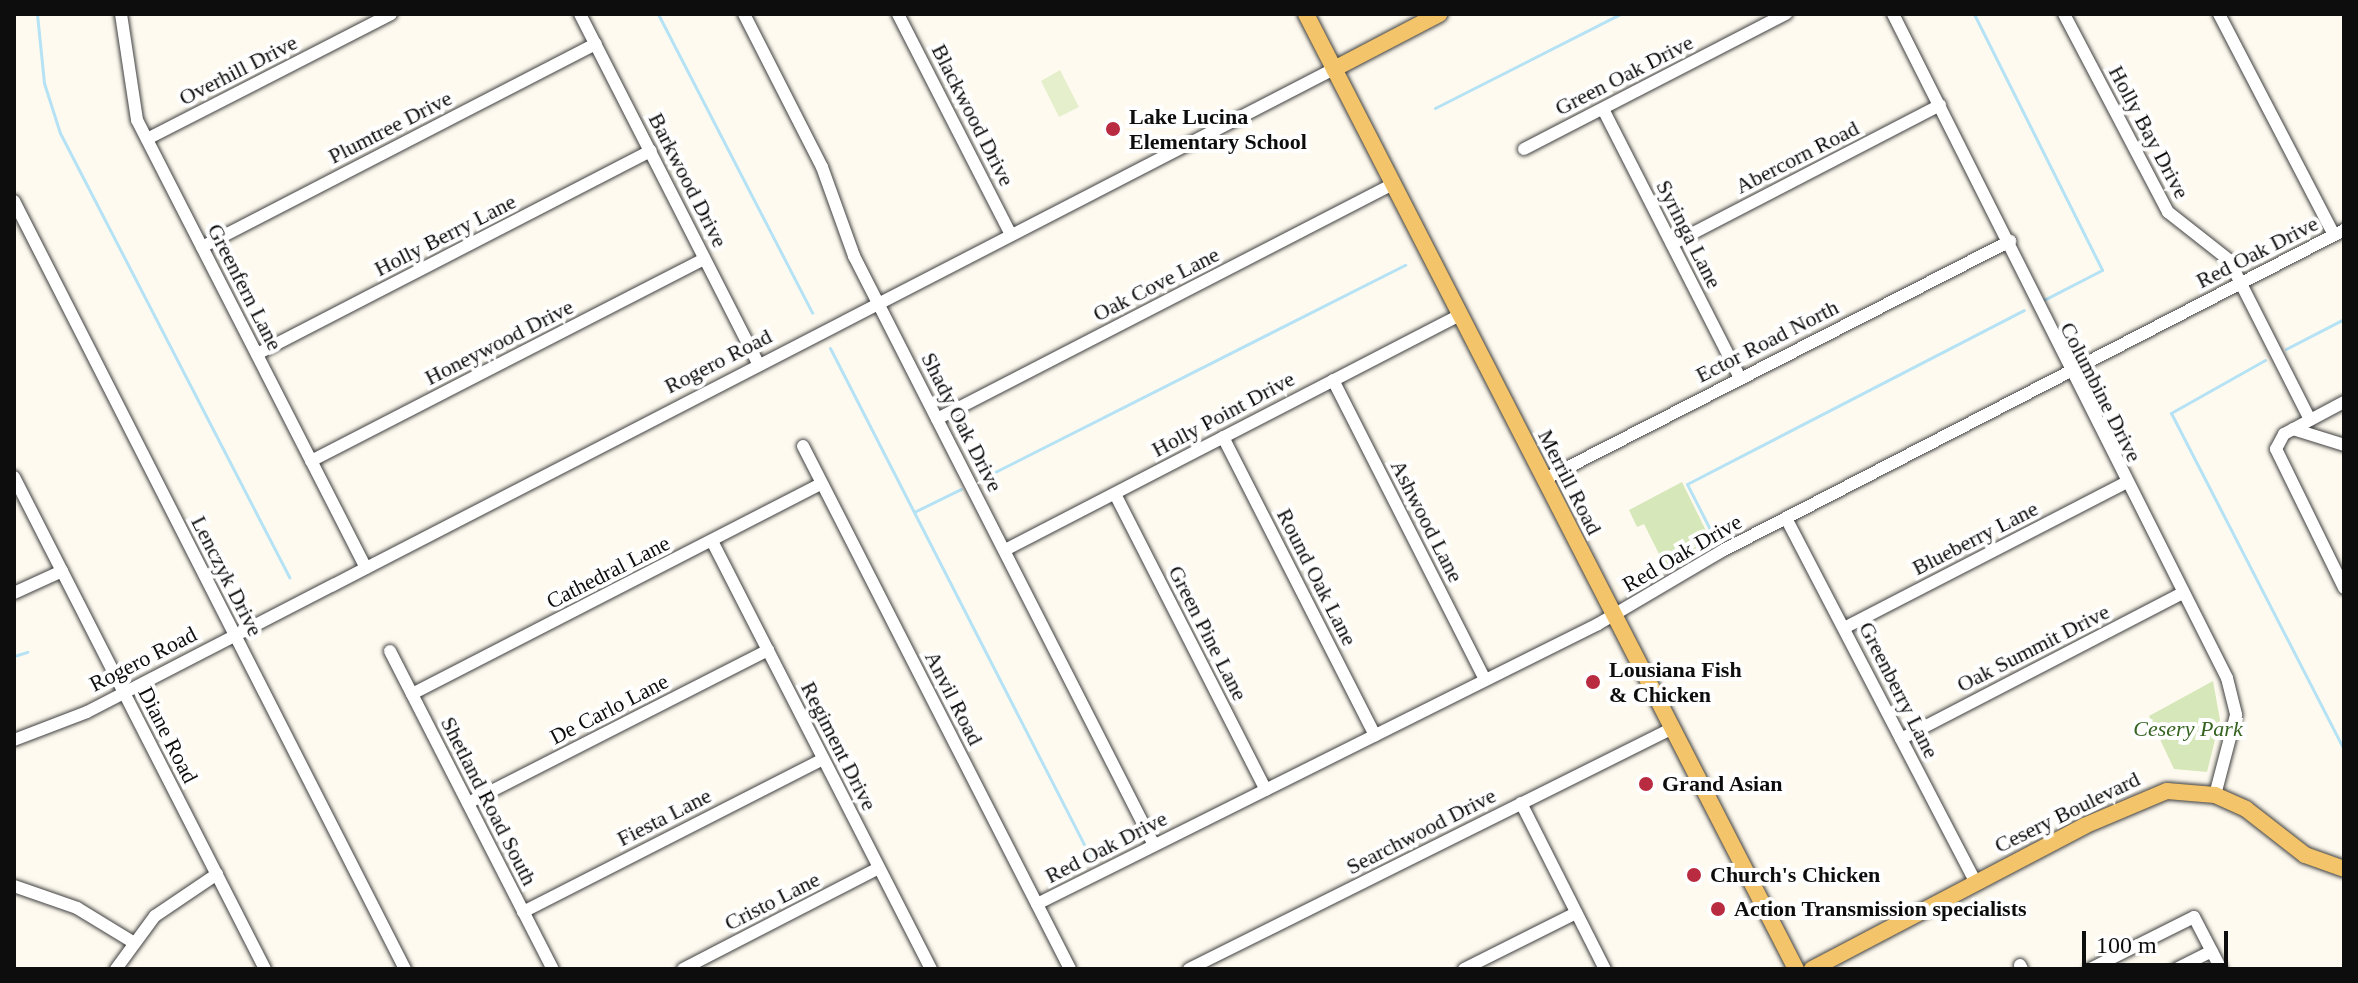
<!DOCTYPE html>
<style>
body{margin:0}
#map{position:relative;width:2358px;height:983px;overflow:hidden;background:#fefaef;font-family:"Times New Roman",serif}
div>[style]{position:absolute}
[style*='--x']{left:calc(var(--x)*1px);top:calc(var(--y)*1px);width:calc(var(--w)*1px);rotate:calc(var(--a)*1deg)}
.green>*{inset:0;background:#d6e7ba}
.pitch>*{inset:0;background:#e6efcb}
.stream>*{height:3px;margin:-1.5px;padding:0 1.5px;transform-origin:1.5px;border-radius:1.5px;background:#b5e2f4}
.roads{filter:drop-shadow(0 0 2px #404040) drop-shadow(0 0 2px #404040)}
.minor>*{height:12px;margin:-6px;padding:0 6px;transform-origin:6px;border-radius:6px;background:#fff}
.major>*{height:16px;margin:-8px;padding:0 8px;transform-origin:8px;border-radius:8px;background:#f3c46a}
.dots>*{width:22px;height:22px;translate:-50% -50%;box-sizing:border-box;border:4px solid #fff;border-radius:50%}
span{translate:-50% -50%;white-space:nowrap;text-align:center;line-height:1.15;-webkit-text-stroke:8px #fff;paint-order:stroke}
.street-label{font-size:22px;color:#0d0d0d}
.poi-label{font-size:22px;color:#0d0d0d;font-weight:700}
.left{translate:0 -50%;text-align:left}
.park-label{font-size:22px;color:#356320;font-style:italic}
.frame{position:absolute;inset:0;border:16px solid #0d0d0d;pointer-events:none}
.scale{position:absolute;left:2082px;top:931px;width:146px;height:36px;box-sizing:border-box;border:4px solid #0d0d0d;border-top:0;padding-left:10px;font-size:24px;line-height:28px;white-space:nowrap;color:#0d0d0d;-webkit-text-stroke:6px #fff;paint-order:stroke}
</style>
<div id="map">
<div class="green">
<div style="clip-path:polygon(1682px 482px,1713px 545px,1668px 572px,1644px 524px,1637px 527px,1629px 510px)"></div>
<div style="clip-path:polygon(2213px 681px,2220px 720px,2207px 772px,2174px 769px,2149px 716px)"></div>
</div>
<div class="pitch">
<div style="clip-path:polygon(1060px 70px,1079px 107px,1059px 117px,1041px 81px)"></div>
</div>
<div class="stream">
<div style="--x:37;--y:14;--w:69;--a:84.2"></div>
<div style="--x:44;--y:83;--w:52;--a:72.3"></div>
<div style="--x:60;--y:133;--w:500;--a:62.7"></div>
<div style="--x:658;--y:14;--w:336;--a:62.7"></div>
<div style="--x:1974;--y:14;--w:286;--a:63.4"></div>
<div style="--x:2102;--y:270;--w:68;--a:152.7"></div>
<div style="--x:1435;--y:108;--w:208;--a:-26.9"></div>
<div style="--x:830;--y:348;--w:575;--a:62.9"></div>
<div style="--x:2286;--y:349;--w:65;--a:-27.3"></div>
<div style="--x:2265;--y:360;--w:108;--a:150.6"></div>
<div style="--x:2171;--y:413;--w:379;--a:62.8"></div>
<div style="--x:983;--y:478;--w:473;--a:-26.8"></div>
<div style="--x:914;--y:512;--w:52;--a:-26.1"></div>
<div style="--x:1717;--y:543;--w:66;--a:-117"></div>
<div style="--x:1687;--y:484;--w:379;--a:-27.3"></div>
<div style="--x:14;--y:656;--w:14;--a:-17"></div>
<div style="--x:213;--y:969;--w:1;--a:-45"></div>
</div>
<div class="roads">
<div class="minor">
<div style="--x:121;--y:14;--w:107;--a:81.4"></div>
<div style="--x:137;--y:120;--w:503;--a:62.93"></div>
<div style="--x:580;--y:14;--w:394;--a:63"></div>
<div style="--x:744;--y:14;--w:172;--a:63"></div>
<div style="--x:822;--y:167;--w:95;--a:70.2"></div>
<div style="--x:854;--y:256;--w:661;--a:63.01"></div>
<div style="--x:898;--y:14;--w:248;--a:62.9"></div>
<div style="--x:1893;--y:14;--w:743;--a:63.3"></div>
<div style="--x:2227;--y:678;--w:38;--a:76"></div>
<div style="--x:2236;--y:715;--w:83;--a:104.7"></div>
<div style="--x:2064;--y:14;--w:224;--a:62.3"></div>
<div style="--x:2168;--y:212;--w:78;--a:38.2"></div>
<div style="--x:2229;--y:260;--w:179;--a:63.1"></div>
<div style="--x:2219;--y:14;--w:249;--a:62.5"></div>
<div style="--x:1603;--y:109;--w:302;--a:63"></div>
<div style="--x:147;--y:139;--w:274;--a:-27.1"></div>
<div style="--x:1524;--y:149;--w:295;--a:-27.3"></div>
<div style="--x:14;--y:201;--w:862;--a:63.02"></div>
<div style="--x:1672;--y:244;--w:302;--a:-27.4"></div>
<div style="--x:202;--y:247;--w:443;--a:-27.3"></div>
<div style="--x:257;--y:354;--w:443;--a:-27.3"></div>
<div style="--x:1333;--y:380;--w:336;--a:63.1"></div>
<div style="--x:2344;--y:402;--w:68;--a:151.9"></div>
<div style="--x:2284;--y:434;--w:17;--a:118"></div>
<div style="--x:2276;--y:449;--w:155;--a:63.9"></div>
<div style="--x:937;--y:419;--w:513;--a:-27.26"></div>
<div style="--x:2293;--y:429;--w:53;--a:17.4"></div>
<div style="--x:1223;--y:437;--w:335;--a:63"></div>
<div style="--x:803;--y:446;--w:587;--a:62.95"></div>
<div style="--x:311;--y:461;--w:442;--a:-27.2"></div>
<div style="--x:14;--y:477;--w:552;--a:62.97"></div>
<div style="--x:1543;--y:480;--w:525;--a:-27.1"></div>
<div style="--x:1115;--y:494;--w:332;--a:63"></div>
<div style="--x:1786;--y:518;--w:409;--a:62.5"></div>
<div style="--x:712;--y:541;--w:481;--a:62.9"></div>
<div style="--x:1005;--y:550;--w:512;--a:-27.32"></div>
<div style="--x:14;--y:593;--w:53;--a:-24.6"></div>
<div style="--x:1844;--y:628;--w:316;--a:-27.3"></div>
<div style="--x:390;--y:651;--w:357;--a:62.9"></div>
<div style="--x:412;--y:694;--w:460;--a:-27.2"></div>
<div style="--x:1901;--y:739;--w:318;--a:-27.4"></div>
<div style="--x:14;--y:740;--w:78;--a:-21"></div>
<div style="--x:87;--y:712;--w:1403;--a:-27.28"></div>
<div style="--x:468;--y:803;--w:337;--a:-27"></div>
<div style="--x:1521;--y:803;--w:186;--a:63.2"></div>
<div style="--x:14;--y:886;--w:67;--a:19.2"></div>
<div style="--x:77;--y:908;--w:66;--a:31.3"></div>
<div style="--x:1037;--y:904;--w:627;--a:-26.52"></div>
<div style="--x:1598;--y:624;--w:144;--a:-30.5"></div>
<div style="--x:1722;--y:551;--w:700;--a:-27.3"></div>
<div style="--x:523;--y:912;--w:337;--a:-27"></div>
<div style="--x:2020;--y:965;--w:4;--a:63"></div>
<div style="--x:116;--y:969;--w:66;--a:-53.7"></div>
<div style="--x:155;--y:916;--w:75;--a:-34.1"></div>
<div style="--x:683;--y:969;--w:220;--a:-27.3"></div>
<div style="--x:1189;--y:969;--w:538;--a:-26.47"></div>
<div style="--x:1464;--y:969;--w:125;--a:-26.6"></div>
<div style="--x:2090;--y:969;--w:116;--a:-26.6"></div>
<div style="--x:2194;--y:917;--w:59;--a:62.6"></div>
<div style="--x:2176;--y:969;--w:40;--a:-26.6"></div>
</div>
<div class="major">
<div style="--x:1306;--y:14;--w:1073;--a:62.84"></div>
<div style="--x:1334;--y:69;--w:119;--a:-27.6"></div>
<div style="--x:1812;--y:969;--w:307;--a:-27.7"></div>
<div style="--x:2084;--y:826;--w:90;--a:-22.9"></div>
<div style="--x:2167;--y:791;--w:48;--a:4.8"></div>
<div style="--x:2215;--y:795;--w:34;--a:24"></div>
<div style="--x:2246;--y:809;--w:75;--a:37.9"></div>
<div style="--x:2305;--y:855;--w:41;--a:19.7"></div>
</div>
</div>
<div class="dots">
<div style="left:1113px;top:129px;background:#b82b40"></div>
<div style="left:1593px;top:682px;background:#b82b40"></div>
<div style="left:1646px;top:784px;background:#b82b40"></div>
<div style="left:1694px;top:875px;background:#b82b40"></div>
<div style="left:1718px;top:909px;background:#b82b40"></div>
</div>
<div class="street-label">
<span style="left:238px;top:70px;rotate:-27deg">Overhill Drive</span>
<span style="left:1624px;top:75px;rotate:-27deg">Green Oak Drive</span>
<span style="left:973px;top:115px;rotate:63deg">Blackwood Drive</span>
<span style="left:390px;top:127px;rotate:-27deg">Plumtree Drive</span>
<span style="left:2149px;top:132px;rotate:62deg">Holly Bay Drive</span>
<span style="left:1797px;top:157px;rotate:-27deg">Abercorn Road</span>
<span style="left:688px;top:180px;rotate:63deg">Barkwood Drive</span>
<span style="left:1689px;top:234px;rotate:63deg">Syringa Lane</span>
<span style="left:445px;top:235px;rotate:-27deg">Holly Berry Lane</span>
<span style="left:2257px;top:252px;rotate:-27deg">Red Oak Drive</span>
<span style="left:1156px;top:284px;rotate:-27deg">Oak Cove Lane</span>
<span style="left:245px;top:287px;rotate:63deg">Greenfern Lane</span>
<span style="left:1767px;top:341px;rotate:-27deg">Ector Road North</span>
<span style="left:499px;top:342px;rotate:-27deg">Honeywood Drive</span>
<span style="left:718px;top:361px;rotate:-27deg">Rogero Road</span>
<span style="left:2101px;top:392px;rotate:63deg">Columbine Drive</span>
<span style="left:1223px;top:414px;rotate:-28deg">Holly Point Drive</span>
<span style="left:962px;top:422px;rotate:63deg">Shady Oak Drive</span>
<span style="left:1570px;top:482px;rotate:63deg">Merrill Road</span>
<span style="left:1427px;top:521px;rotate:63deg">Ashwood Lane</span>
<span style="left:1975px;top:538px;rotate:-27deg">Blueberry Lane</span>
<span style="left:1682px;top:553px;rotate:-30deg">Red Oak Drive</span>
<span style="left:608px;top:572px;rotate:-27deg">Cathedral Lane</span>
<span style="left:227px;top:576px;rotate:63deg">Lenczyk Drive</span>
<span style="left:1317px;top:577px;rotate:63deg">Round Oak Lane</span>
<span style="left:1208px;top:633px;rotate:63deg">Green Pine Lane</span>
<span style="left:2033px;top:648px;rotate:-27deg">Oak Summit Drive</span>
<span style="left:143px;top:659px;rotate:-27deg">Rogero Road</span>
<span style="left:1899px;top:690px;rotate:63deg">Greenberry Lane</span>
<span style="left:954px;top:698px;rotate:63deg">Anvil Road</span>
<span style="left:609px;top:709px;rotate:-27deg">De Carlo Lane</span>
<span style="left:168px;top:735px;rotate:63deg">Diane Road</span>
<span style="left:839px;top:746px;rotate:63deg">Regiment Drive</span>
<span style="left:489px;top:801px;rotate:63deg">Shetland Road South</span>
<span style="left:2067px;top:812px;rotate:-26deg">Cesery Boulevard</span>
<span style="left:664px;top:817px;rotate:-27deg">Fiesta Lane</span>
<span style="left:1421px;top:831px;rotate:-27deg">Searchwood Drive</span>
<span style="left:1106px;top:847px;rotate:-27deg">Red Oak Drive</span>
<span style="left:772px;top:901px;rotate:-27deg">Cristo Lane</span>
</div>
<div class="poi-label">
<span class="left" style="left:1129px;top:129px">Lake Lucina<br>Elementary School</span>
<span class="left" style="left:1609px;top:682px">Lousiana Fish<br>&amp; Chicken</span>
<span class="left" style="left:1662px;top:784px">Grand Asian</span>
<span class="left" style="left:1710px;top:875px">Church's Chicken</span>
<span class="left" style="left:1734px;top:909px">Action Transmission specialists</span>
</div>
<div class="park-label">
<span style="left:2188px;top:729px">Cesery Park</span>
</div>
<div class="frame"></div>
<div class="scale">100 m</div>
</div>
